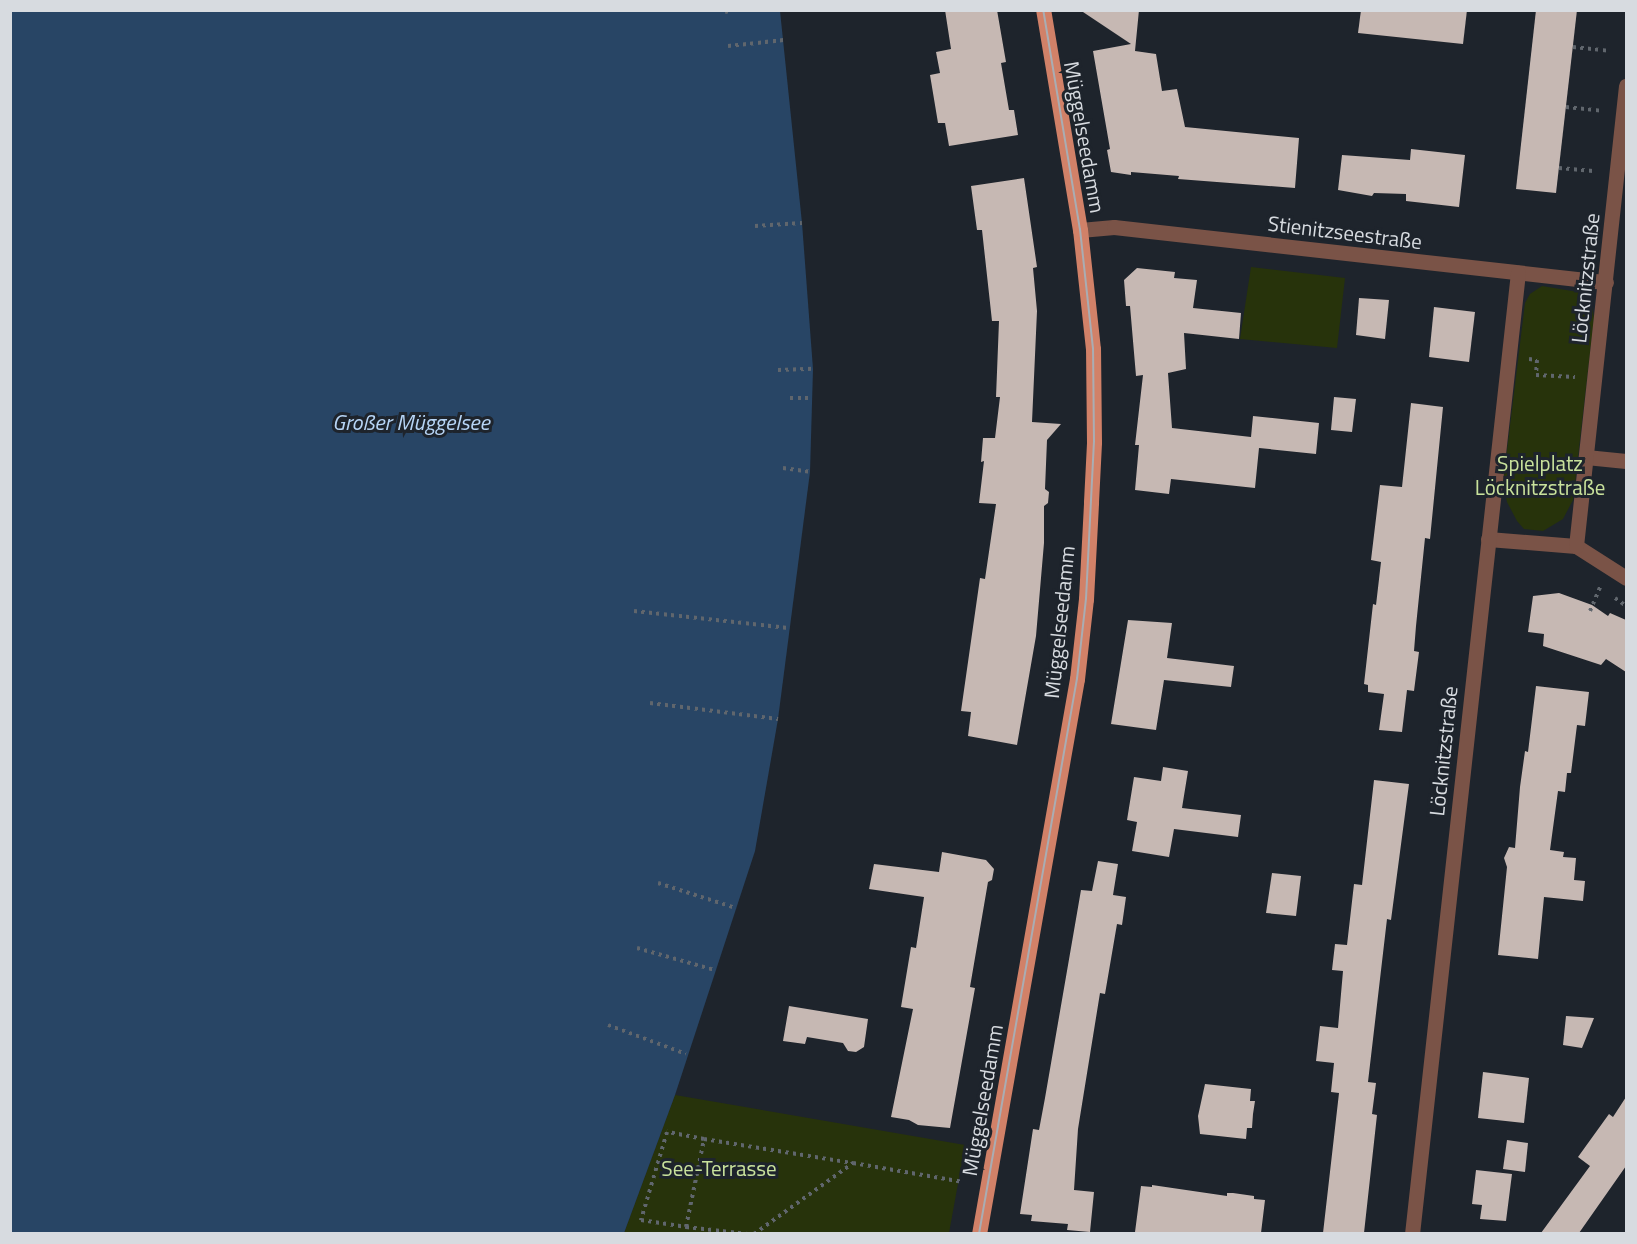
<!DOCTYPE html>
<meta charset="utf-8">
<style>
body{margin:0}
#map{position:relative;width:1637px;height:1244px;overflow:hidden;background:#1e242c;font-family:"Titillium Web",sans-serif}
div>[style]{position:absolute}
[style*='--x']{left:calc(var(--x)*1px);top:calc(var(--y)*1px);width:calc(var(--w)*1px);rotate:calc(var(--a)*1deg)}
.green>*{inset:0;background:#27330b}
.water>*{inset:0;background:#284565}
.building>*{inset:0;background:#c6b8b3}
.path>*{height:4px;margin-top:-2px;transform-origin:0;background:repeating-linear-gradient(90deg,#60666d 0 3px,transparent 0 7.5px)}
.minor>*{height:15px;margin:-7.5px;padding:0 7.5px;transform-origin:7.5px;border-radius:7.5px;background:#7a5347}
.major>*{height:15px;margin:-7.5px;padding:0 7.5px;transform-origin:7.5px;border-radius:7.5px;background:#d18168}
.tram>*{height:1.5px;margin:-0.75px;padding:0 0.75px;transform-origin:0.75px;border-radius:0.75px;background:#a9adb3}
span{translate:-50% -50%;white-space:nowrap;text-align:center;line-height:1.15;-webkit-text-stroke:6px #1e242c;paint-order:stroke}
.street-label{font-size:21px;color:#d7dbe0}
.park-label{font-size:21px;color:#c9e29c}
.water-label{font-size:22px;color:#b7d5f6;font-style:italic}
.frame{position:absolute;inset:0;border:12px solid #d7dbe0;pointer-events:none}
</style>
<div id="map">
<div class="green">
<div style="clip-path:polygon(1251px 267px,1345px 278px,1337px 348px,1240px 339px)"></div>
<div style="clip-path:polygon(1542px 286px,1578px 292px,1592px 304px,1594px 318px,1573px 500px,1563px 519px,1543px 531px,1524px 529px,1517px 521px,1507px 502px,1503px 483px,1525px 303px,1530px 294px)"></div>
<div style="clip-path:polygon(675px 1095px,965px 1145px,949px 1233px,624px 1233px)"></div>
</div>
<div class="water">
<div style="clip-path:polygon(10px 11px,780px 11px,802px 223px,813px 369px,810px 472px,778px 719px,755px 851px,675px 1095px,624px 1233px,11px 1233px)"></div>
</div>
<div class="building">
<div style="clip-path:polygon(945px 10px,997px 10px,1006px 62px,1001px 63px,1009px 110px,1014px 110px,1018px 135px,949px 146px,945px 123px,938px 123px,930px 75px,940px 73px,936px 52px,951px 49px)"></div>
<div style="clip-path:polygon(1080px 10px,1139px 10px,1135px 51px,1156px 54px,1162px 91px,1177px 89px,1185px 127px,1299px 138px,1295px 188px,1178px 179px,1179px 176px,1131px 172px,1131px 175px,1111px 172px,1107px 150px,1110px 149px,1093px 51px,1131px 44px)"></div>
<div style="clip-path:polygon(1361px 10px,1467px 10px,1463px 44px,1358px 33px)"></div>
<div style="clip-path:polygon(1536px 10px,1577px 10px,1556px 193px,1516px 189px)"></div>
<div style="clip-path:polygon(1411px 149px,1465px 155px,1459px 207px,1406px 201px,1406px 194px,1374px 193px,1372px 196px,1338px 190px,1342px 155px,1410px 160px)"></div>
<div style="clip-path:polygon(1024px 178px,1037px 267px,1033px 268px,1037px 311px,1032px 422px,1061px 424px,1047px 440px,1045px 489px,1049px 492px,1048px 503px,1044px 506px,1044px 543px,1036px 636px,1017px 745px,968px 736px,971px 712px,961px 711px,980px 578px,985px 579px,996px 504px,979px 503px,984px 461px,981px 462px,983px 438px,995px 438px,1000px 397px,996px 397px,999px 321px,992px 321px,982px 230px,977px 230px,971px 186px)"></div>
<div style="clip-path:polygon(1137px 268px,1175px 272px,1174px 278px,1197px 280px,1193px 308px,1241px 313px,1239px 339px,1184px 333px,1186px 369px,1168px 373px,1172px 428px,1251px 437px,1253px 416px,1319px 423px,1316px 454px,1259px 448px,1255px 488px,1171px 479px,1169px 494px,1135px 490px,1139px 445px,1135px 445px,1143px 375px,1136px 376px,1130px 306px,1126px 306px,1124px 280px)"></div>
<div style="clip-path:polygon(1359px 298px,1389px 300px,1385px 339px,1356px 335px)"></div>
<div style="clip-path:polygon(1434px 307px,1475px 312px,1469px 362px,1429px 357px)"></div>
<div style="clip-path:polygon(1334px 397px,1356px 399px,1352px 432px,1331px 430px)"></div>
<div style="clip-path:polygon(1411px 403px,1443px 407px,1430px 539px,1425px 538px,1416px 626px,1414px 651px,1419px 652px,1414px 691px,1407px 690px,1402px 732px,1379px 730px,1384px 694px,1368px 692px,1368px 685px,1364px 684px,1373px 604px,1376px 605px,1381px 562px,1371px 560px,1380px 485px,1402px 487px)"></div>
<div style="clip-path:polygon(1559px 593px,1592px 605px,1608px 616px,1610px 613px,1626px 620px,1626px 672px,1606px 659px,1601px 665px,1543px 646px,1544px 634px,1528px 632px,1533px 596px)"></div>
<div style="clip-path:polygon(1128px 620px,1172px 623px,1167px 658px,1234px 666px,1231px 687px,1164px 680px,1156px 730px,1111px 724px)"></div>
<div style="clip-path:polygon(1536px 686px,1589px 692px,1585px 726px,1577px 725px,1571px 773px,1567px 773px,1565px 792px,1558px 791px,1550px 850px,1564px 852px,1563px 857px,1576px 858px,1574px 880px,1585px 881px,1583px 901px,1544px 897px,1538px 959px,1498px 955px,1507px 867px,1504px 858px,1509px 847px,1515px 848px,1520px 787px,1525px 751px,1528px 752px)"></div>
<div style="clip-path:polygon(1163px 767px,1188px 771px,1182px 808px,1241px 815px,1238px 837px,1174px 829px,1169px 857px,1132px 851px,1137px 822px,1127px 820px,1134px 777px,1161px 781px)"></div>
<div style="clip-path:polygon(1374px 780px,1409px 784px,1391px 920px,1387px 919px,1368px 1082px,1376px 1083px,1372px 1114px,1377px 1115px,1364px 1233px,1323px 1233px,1339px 1093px,1331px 1092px,1334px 1063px,1316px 1061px,1320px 1026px,1338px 1028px,1343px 971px,1332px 970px,1335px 944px,1347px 945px,1354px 884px,1362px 885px)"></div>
<div style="clip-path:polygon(942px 852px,986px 860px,994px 869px,992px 880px,988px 882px,970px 987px,975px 988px,950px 1128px,918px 1125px,909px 1120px,891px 1117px,913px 1009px,901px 1007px,911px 947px,916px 948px,924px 897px,869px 889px,874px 864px,939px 872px)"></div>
<div style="clip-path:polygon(1098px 861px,1118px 864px,1113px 895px,1126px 897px,1122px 925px,1117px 924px,1105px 994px,1100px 993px,1078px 1129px,1074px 1190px,1094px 1192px,1090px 1232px,1067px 1230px,1068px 1224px,1031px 1221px,1032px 1215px,1020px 1214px,1033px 1129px,1039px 1130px,1045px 1098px,1081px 890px,1092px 891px)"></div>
<div style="clip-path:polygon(1272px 873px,1301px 876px,1296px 916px,1266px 913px)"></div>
<div style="clip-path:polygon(789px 1006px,868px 1019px,864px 1047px,856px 1052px,848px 1051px,843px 1043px,807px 1037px,805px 1044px,783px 1041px)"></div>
<div style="clip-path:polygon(1566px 1016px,1594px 1018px,1582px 1048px,1563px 1045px)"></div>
<div style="clip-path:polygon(1483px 1072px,1529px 1078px,1524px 1123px,1478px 1118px)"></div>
<div style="clip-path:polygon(1205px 1084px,1251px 1089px,1250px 1101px,1255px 1101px,1253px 1114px,1252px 1128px,1247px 1128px,1246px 1139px,1200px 1134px,1198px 1116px)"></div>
<div style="clip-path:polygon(1626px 1097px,1626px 1166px,1579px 1233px,1541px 1233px,1590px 1166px,1578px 1157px,1609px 1114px,1613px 1117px)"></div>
<div style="clip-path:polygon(1507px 1140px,1528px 1143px,1525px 1172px,1503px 1169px)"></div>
<div style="clip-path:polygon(1476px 1170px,1512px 1174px,1506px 1221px,1480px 1219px,1482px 1205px,1472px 1204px)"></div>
<div style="clip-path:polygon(1152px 1185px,1227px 1196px,1227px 1193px,1233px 1193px,1254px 1196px,1254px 1199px,1265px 1200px,1261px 1233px,1135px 1232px,1141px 1186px,1152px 1187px)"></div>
</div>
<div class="path">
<div style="--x:725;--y:12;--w:8;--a:-14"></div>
<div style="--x:728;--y:46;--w:56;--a:-6.1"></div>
<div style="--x:1573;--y:47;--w:37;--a:6"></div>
<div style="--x:1566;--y:107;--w:37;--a:6"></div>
<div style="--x:1559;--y:168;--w:37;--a:5"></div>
<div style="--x:755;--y:226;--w:47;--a:-3.7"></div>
<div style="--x:1529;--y:359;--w:8;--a:7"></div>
<div style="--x:1537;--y:360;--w:15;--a:94"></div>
<div style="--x:1536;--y:375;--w:39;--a:3"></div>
<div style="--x:778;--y:370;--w:35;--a:-2"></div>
<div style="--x:790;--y:398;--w:23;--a:0"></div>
<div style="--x:783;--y:468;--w:27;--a:8"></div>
<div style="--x:1615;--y:598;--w:14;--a:36"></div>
<div style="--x:634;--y:611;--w:155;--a:6.3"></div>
<div style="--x:1590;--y:611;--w:26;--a:-67"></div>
<div style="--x:650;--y:703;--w:129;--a:7.1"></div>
<div style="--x:658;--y:883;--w:82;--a:17.8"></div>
<div style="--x:637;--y:948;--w:81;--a:15.8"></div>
<div style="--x:608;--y:1025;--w:83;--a:20.4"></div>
<div style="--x:704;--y:1139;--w:151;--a:9.2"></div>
<div style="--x:686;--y:1227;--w:90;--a:-78.4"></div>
<div style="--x:704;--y:1139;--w:38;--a:-169"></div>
<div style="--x:667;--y:1132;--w:92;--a:106.5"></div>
<div style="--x:641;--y:1220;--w:46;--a:8.8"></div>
<div style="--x:686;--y:1227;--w:62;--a:6.4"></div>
<div style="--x:754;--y:1234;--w:122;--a:-35.6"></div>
<div style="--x:853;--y:1163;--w:112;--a:9.8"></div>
</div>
<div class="minor">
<div style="--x:1080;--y:230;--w:34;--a:-5"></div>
<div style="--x:1114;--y:227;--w:495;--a:6.4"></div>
<div style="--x:1586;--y:457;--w:40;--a:5.7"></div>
<div style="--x:1488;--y:539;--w:88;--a:4.5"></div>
<div style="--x:1576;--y:546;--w:59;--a:32.6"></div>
<div style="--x:1576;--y:546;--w:463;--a:-83.8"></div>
<div style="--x:1412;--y:1234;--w:967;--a:-83.71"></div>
</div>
<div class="major">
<div style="--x:979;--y:1234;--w:564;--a:-79.99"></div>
<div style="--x:1077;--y:679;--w:81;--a:-83.6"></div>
<div style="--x:1086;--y:599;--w:97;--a:-87"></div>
<div style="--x:1091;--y:502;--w:60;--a:-87.1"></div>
<div style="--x:1094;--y:442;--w:93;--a:-90.6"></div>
<div style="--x:1093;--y:349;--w:120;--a:-96.2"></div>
<div style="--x:1080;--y:230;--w:223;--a:-99.5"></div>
</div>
<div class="tram">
<div style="--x:979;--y:1234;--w:564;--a:-79.99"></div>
<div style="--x:1077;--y:679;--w:81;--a:-83.6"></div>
<div style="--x:1086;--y:599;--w:157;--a:-87.1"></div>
<div style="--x:1094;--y:442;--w:93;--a:-90.6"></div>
<div style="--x:1093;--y:349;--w:120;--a:-96.2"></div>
<div style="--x:1080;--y:230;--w:223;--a:-99.5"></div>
</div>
<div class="street-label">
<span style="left:1085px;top:137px;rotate:80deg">Müggelseedamm</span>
<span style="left:1345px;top:232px;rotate:7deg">Stienitzseestraße</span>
<span style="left:1585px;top:278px;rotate:-84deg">Löcknitzstraße</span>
<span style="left:1059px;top:622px;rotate:-84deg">Müggelseedamm</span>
<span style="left:1443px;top:751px;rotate:-84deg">Löcknitzstraße</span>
<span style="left:982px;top:1100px;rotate:-80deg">Müggelseedamm</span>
</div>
<div class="park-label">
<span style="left:1540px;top:475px">Spielplatz<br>Löcknitzstraße</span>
<span style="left:719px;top:1168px">See-Terrasse</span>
</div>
<div class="water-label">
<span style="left:411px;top:423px">Großer Müggelsee</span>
</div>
<div class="frame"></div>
</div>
